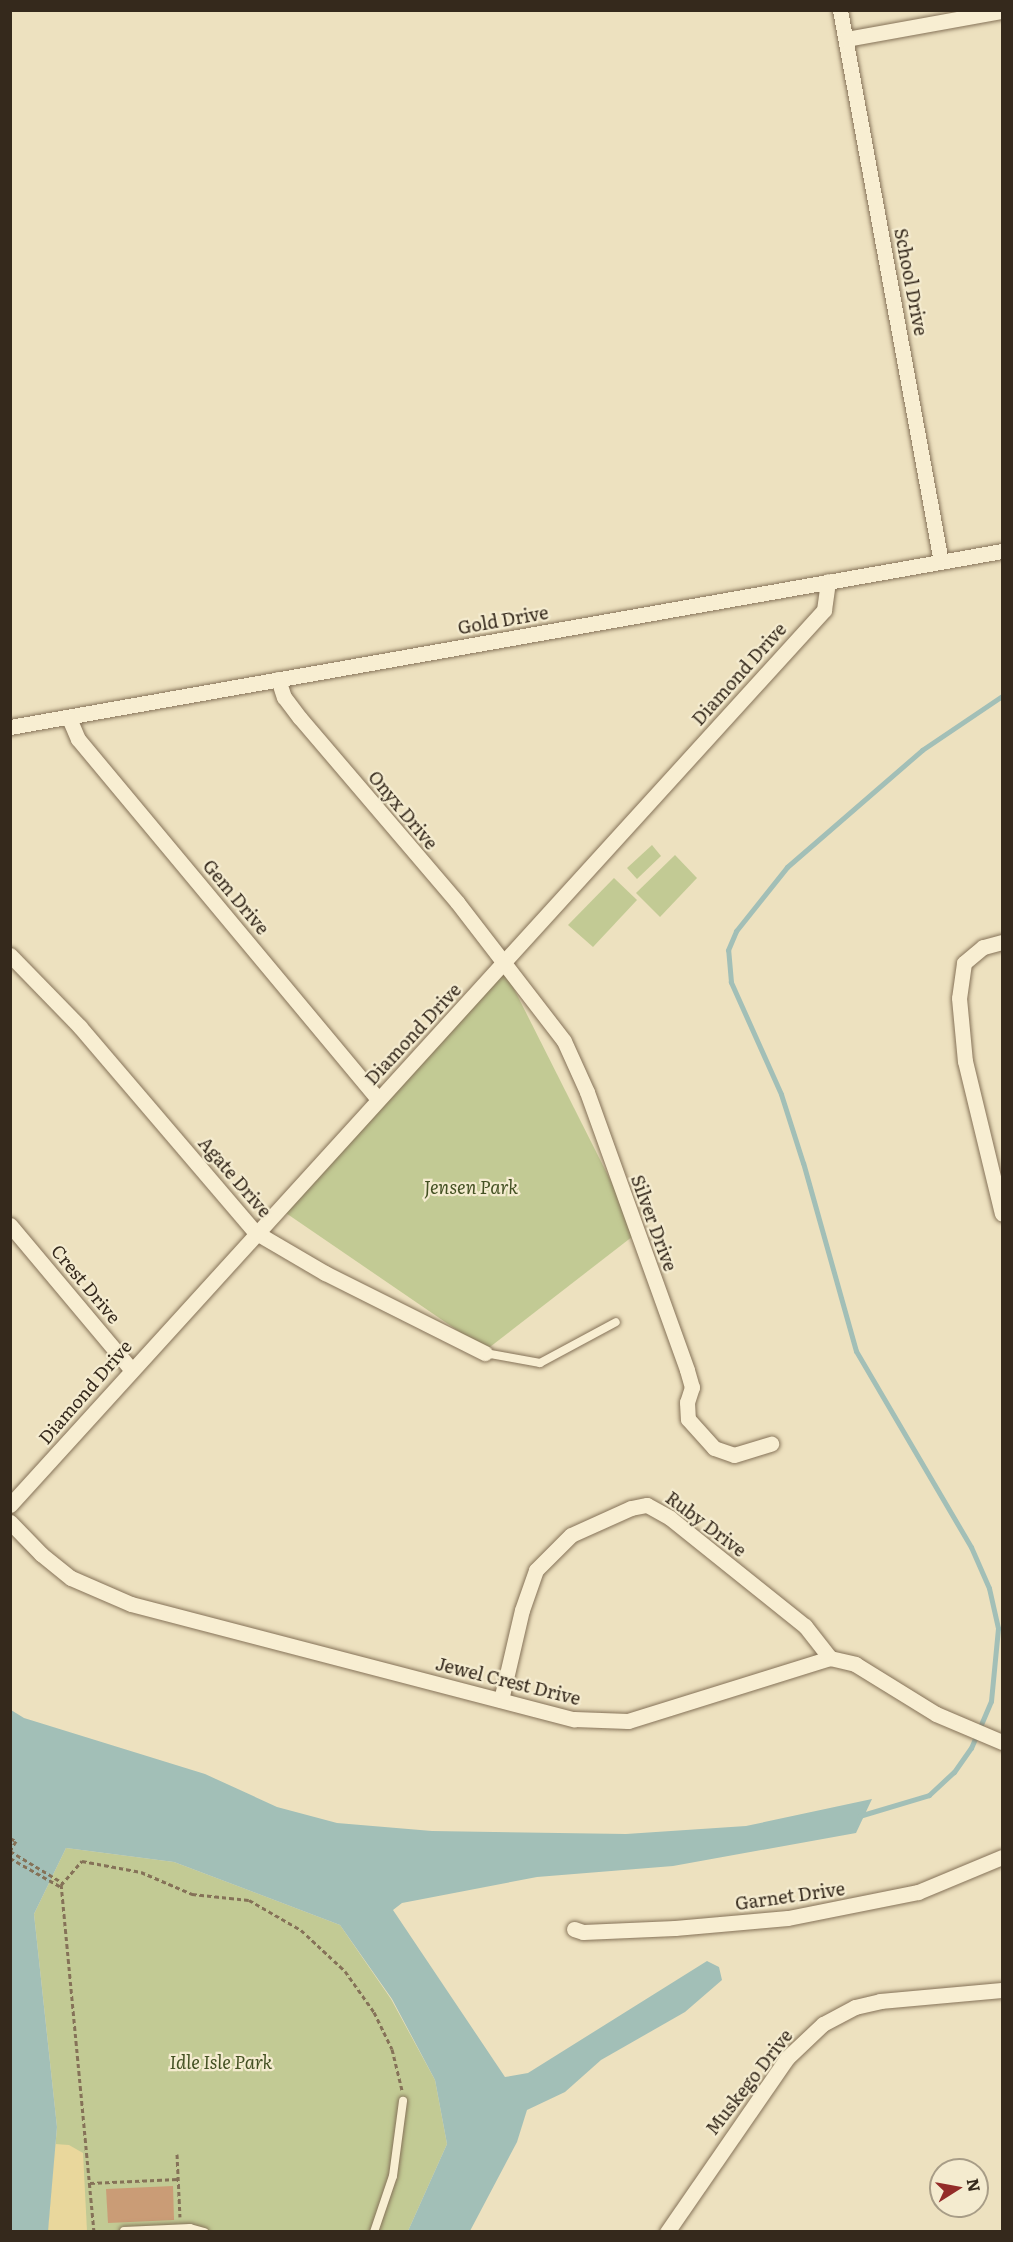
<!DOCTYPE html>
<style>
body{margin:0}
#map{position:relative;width:1013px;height:2242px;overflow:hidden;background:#ede1bf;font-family:Literata,serif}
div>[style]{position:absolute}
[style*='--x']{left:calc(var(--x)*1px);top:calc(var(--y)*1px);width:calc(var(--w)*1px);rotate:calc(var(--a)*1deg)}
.green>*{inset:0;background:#c2ca94}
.sand>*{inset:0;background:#e9d79c}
.water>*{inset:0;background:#a2bfb7}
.stream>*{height:5px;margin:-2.5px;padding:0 2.5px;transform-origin:2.5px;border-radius:2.5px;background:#a2bfb7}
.building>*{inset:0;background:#ca9c76}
.path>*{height:3px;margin-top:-1.5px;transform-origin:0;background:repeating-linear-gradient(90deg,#857258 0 4.5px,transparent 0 7.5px)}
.roads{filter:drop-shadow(0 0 2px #857258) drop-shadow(0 0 2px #857258)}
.lane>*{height:8px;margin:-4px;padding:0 4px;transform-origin:4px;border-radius:4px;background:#f8eed2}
.street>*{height:15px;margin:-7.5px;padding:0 7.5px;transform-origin:7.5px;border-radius:7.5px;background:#f8eed2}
span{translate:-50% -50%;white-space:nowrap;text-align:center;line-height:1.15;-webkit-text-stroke:4.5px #f4ebcf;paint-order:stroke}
.street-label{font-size:18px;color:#35291c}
.park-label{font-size:18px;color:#445123;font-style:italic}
.frame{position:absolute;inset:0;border:12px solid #35291c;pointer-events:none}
.north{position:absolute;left:929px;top:2158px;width:60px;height:60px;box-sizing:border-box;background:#f4ebcf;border:2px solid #a89d87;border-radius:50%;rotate:79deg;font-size:16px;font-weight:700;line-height:24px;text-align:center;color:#35291c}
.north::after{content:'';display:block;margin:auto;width:21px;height:27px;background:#932c29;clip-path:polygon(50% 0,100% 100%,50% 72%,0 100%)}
</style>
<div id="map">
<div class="green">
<div style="clip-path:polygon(652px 845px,661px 856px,637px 879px,627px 868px)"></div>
<div style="clip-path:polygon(675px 855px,697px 878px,660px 917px,636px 893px)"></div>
<div style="clip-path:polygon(614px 878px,637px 900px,593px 947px,568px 925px)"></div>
<div style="clip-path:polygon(502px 965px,637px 1233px,486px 1350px,280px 1209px)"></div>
<div style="clip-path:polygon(66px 1848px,174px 1862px,340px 1925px,391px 1999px,435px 2080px,447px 2144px,408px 2231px,48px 2231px,57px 2127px,34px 1914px)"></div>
</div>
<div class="sand">
<div style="clip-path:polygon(55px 2144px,69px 2145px,83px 2153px,87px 2231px,48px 2232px)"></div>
</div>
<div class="water">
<div style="clip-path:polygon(11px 1710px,24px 1718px,205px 1774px,277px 1807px,337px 1823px,432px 1831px,626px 1834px,746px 1826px,872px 1799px,856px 1833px,673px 1866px,537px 1877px,402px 1903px,393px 1910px,505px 2077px,528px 2073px,707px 1961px,719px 1967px,722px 1980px,685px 2012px,601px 2060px,565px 2092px,527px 2110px,517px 2142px,470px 2231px,408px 2231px,447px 2144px,435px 2080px,392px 1999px,340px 1925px,174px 1862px,66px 1848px,34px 1914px,57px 2127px,48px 2231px,11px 2231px)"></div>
</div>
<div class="stream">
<div style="--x:859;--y:1816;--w:73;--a:-16.7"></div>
<div style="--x:929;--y:1795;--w:34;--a:-43"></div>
<div style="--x:954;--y:1772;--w:29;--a:-55"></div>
<div style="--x:971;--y:1748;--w:51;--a:-66.9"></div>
<div style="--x:991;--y:1701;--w:73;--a:-84.5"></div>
<div style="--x:998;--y:1628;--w:41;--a:-102.7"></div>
<div style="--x:989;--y:1588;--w:45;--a:-113.7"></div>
<div style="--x:971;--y:1547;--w:227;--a:-120.4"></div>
<div style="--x:856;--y:1351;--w:195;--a:-105.7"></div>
<div style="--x:803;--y:1163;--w:72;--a:-107.7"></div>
<div style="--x:781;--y:1094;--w:123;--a:-114.1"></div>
<div style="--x:731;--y:982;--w:32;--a:-95"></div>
<div style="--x:728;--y:950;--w:21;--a:-67"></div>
<div style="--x:736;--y:931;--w:82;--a:-51.4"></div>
<div style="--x:787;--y:867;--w:179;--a:-40.9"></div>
<div style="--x:922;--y:750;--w:97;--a:-34"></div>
</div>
<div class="building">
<div style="clip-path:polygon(173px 2186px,174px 2220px,108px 2223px,106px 2189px)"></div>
</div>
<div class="path">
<div style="--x:10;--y:1838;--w:7;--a:27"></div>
<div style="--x:16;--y:1841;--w:12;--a:121"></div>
<div style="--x:10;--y:1851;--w:62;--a:31.1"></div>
<div style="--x:10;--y:1858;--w:59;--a:29.6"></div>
<div style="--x:177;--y:2154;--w:63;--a:87.3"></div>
<div style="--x:90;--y:2183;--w:88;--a:-2.6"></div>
<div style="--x:94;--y:2232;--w:349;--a:-95.4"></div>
<div style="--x:61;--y:1885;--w:32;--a:-49"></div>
<div style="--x:82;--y:1861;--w:60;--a:10.6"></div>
<div style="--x:141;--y:1872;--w:56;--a:23.3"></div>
<div style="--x:192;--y:1894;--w:57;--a:6"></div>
<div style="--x:249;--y:1900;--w:60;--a:30"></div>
<div style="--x:301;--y:1930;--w:60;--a:43"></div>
<div style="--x:345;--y:1971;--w:50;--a:54.7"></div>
<div style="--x:374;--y:2012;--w:41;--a:64.1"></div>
<div style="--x:392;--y:2049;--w:42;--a:76.3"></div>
</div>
<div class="roads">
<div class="lane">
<div style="--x:485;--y:1353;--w:56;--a:10.3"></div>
<div style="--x:540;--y:1363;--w:86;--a:-28.3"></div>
<div style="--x:124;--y:2231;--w:66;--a:-2.6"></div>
<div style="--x:190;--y:2228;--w:15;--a:16"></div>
<div style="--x:374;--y:2232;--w:59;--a:-71.3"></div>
<div style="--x:393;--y:2176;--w:76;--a:-82.4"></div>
</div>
<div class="street">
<div style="--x:840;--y:10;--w:561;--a:79.63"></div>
<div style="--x:846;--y:39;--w:158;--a:-10.2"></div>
<div style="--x:278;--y:679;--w:19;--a:72"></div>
<div style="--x:284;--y:697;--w:26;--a:53"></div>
<div style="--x:300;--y:718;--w:242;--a:49.5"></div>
<div style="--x:457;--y:902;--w:175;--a:52.4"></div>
<div style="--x:564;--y:1041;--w:56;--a:65.7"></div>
<div style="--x:587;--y:1092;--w:295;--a:70.2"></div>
<div style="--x:687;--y:1370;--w:18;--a:74"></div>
<div style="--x:692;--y:1387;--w:16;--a:108"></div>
<div style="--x:687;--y:1402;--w:17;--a:87"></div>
<div style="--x:688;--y:1419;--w:39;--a:48"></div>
<div style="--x:714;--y:1448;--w:21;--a:19"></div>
<div style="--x:734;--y:1455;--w:39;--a:-17"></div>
<div style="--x:69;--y:718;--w:23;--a:67"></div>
<div style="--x:78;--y:739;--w:469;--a:50.2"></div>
<div style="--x:10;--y:727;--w:1007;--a:-10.06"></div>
<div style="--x:1002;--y:942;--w:20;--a:165"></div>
<div style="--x:983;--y:947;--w:25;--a:140"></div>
<div style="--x:964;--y:963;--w:35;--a:98"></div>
<div style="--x:959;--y:998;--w:63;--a:84.6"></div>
<div style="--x:965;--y:1061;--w:157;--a:76.4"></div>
<div style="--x:10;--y:955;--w:100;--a:45.8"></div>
<div style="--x:80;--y:1027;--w:270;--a:49.5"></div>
<div style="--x:255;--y:1232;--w:81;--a:30.4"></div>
<div style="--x:325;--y:1273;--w:179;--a:26.6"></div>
<div style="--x:10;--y:1225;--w:188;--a:50"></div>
<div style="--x:10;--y:1505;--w:1210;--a:-47.71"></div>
<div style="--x:824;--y:610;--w:29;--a:-82"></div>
<div style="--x:10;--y:1522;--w:45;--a:45.9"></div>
<div style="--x:41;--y:1554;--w:38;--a:39"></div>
<div style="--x:71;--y:1578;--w:65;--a:23.4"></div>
<div style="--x:131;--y:1604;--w:458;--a:14.6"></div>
<div style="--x:574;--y:1719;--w:54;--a:2.1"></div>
<div style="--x:628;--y:1721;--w:212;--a:-17.3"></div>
<div style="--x:830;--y:1658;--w:26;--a:13"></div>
<div style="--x:855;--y:1664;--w:95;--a:31.7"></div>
<div style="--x:936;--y:1714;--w:72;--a:23"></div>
<div style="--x:501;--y:1700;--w:92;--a:-76.9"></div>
<div style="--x:522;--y:1610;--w:42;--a:-70.7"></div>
<div style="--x:536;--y:1570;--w:49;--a:-45"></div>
<div style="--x:571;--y:1535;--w:66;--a:-24.2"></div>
<div style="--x:631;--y:1508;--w:16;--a:-11"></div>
<div style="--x:647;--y:1505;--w:26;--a:29"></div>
<div style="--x:670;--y:1518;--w:173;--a:38.7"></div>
<div style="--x:805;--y:1626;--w:41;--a:52"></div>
<div style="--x:574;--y:1929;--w:9;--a:18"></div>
<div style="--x:583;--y:1932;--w:92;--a:-2.5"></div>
<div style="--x:675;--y:1928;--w:113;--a:-5.1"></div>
<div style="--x:788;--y:1918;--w:133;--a:-11.3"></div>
<div style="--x:918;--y:1892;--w:91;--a:-22.6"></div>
<div style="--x:667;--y:2232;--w:211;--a:-55.4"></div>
<div style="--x:787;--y:2058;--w:50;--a:-43.4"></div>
<div style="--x:823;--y:2024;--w:36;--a:-28"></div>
<div style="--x:855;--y:2007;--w:26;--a:-13"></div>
<div style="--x:880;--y:2001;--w:122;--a:-5.2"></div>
</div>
</div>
<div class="street-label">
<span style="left:911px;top:282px;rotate:79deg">School Drive</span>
<span style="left:503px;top:620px;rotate:-10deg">Gold Drive</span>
<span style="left:739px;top:674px;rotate:-48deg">Diamond Drive</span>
<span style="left:403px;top:810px;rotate:50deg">Onyx Drive</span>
<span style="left:236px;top:897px;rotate:50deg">Gem Drive</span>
<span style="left:413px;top:1034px;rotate:-47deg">Diamond Drive</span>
<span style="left:235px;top:1177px;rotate:49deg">Agate Drive</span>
<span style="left:654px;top:1223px;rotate:70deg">Silver Drive</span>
<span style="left:86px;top:1284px;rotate:50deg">Crest Drive</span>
<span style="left:85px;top:1392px;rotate:-49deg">Diamond Drive</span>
<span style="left:706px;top:1524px;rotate:37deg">Ruby Drive</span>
<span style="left:508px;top:1681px;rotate:14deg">Jewel Crest Drive</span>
<span style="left:790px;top:1896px;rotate:-8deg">Garnet Drive</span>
<span style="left:749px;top:2082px;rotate:-52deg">Muskego Drive</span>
</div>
<div class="park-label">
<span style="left:471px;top:1187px">Jensen Park</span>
<span style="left:221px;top:2062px">Idle Isle Park</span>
</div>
<div class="frame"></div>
<div class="north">N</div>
</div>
